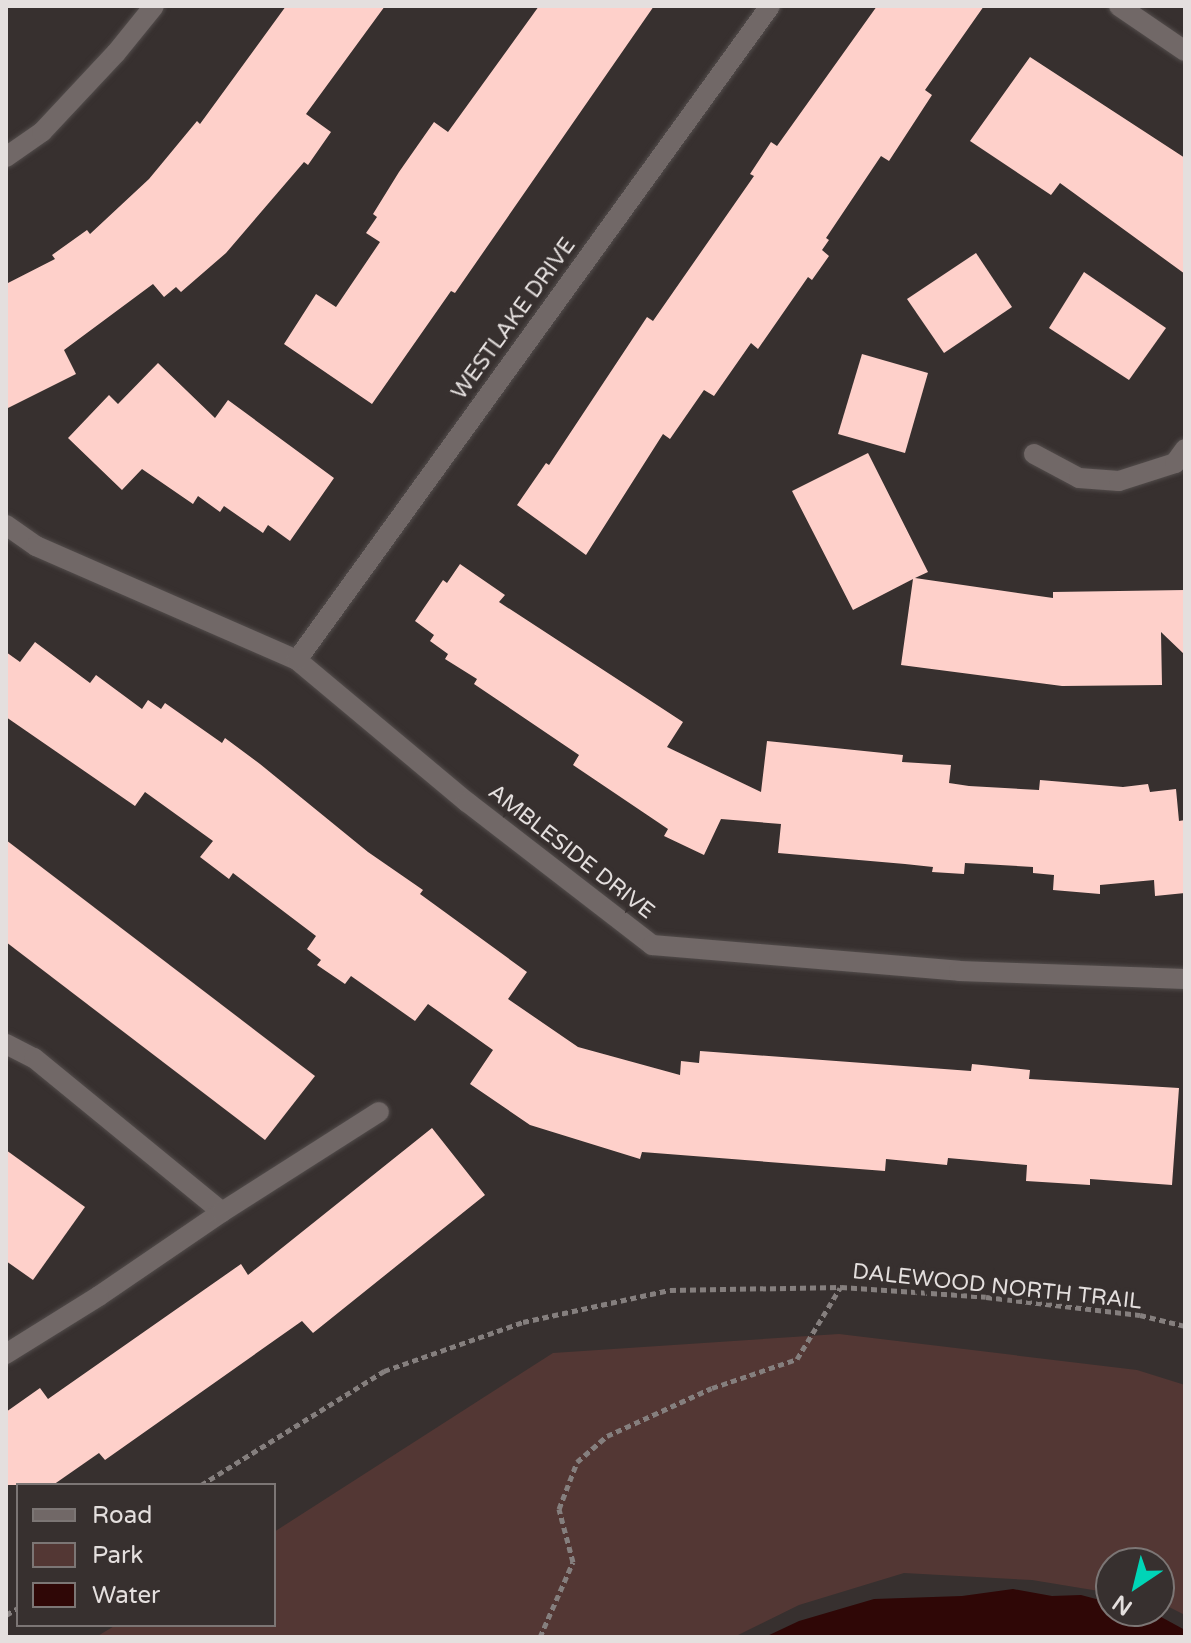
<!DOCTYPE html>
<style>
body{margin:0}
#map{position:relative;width:1191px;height:1643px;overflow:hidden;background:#37302f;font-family:"Varela Round",sans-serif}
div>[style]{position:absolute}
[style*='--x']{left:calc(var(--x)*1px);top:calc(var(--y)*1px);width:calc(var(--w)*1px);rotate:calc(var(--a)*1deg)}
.green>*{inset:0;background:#533734}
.water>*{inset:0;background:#2f0706}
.building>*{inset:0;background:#fed0ca}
.path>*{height:5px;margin-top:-2.5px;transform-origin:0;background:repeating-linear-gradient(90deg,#857f7e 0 6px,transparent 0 10px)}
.roads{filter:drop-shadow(0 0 2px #524c4b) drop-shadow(0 0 2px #524c4b)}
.service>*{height:20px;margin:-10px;padding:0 10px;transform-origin:10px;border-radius:10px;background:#716867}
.minor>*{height:20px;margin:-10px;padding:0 10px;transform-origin:10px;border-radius:10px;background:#716867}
span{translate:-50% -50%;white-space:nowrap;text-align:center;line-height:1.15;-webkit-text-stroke:8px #37302f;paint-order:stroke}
.street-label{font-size:22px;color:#e4dfde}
.frame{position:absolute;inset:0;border:8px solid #e4dfde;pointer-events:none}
.legend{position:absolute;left:16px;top:1483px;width:260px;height:144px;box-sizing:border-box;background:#37302f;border:2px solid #7c7675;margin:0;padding:10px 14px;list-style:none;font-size:24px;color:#e4dfde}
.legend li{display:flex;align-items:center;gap:16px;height:40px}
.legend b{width:40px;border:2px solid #7c7675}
.north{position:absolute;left:1095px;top:1547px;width:80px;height:80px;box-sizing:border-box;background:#37302f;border:2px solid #7c7675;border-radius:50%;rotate:215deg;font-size:22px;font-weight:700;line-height:32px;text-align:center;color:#e4dfde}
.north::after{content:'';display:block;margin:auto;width:28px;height:36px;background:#00d5b7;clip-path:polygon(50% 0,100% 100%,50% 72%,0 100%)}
</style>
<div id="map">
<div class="green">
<div style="clip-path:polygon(839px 1334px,1137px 1370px,1185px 1385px,1185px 1615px,1159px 1602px,1159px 1563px,1111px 1563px,1111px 1593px,1032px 1580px,904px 1573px,799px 1605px,734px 1637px,96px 1637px,116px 1625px,274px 1625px,274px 1532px,553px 1353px)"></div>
</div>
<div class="water">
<div style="clip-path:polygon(1013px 1589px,1052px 1596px,1081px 1595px,1111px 1603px,1111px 1611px,1152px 1612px,1185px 1630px,1185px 1637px,765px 1637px,799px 1621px,874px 1599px,962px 1596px)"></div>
</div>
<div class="building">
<div style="clip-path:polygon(286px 6px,385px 6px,306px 114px,331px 132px,308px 165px,304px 162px,226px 253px,181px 292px,176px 287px,164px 297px,153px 284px,64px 350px,76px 374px,6px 409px,6px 284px,55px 259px,52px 255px,87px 230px,90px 234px,149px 179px,197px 121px,200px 124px)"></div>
<div style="clip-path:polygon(539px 6px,654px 6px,455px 293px,451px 291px,372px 404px,284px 344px,316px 294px,336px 307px,380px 242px,366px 233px,377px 217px,373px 214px,399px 172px,434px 122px,448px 132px)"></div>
<div style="clip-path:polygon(877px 6px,984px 6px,925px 90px,932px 95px,889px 161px,881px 156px,826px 238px,829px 240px,822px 250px,829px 256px,812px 280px,808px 277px,758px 349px,751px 343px,714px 396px,704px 390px,670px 439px,663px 434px,586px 555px,517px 505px,546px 463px,549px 465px,647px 317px,653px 321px,754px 176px,750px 174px,771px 142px,777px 146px)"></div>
<div style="clip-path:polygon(1030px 57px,1185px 158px,1185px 274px,1060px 183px,1051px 195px,970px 141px)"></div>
<div style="clip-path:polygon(976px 253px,1012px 307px,944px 353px,907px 299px)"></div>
<div style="clip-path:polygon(1084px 272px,1166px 328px,1129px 380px,1049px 328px)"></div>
<div style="clip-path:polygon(862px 354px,928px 373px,905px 453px,838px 434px)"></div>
<div style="clip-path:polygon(158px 363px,215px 418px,228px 400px,334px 478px,290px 541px,268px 525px,263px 533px,224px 506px,220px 512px,198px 496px,193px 504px,142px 469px,122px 490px,68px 438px,109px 395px,118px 404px)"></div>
<div style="clip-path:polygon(868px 453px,928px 572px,915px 578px,1053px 598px,1053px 592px,1185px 590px,1185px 655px,1161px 632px,1162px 685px,1062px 686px,901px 665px,913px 579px,853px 610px,792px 491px)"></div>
<div style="clip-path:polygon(460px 564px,505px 595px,499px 602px,683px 722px,667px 747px,761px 792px,767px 741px,903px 755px,902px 762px,951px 765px,949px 783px,969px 786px,1039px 790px,1040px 780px,1123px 787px,1148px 784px,1150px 792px,1176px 789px,1179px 821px,1185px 820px,1185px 893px,1155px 896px,1154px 880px,1100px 885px,1100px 894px,1053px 890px,1054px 875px,1033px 873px,1033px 867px,965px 863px,964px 874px,932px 872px,933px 867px,905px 864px,778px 853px,781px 824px,721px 819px,704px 855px,664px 836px,668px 829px,573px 765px,579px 755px,474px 684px,477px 679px,445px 659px,448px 654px,430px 641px,434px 635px,415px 621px,443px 580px,447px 583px)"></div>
<div style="clip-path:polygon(35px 642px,90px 683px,96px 675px,142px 709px,148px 700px,161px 709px,165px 703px,222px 743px,225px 738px,260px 764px,368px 852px,423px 890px,420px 894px,527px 972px,508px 999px,578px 1047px,680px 1075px,681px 1061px,699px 1063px,700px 1051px,971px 1071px,972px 1064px,1030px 1070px,1029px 1079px,1179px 1088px,1172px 1185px,1090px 1179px,1090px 1185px,1026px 1181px,1027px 1165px,948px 1158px,947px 1165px,886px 1159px,885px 1171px,642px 1152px,640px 1159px,530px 1125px,470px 1084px,493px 1050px,428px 1004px,415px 1021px,351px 976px,345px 984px,317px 965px,321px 960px,307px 949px,316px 936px,233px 873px,229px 879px,200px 857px,213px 841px,145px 792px,135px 806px,6px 717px,6px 652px,20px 662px)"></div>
<div style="clip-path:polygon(6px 840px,315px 1076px,265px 1140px,6px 942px)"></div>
<div style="clip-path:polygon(432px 1128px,485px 1195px,313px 1333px,302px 1321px,105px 1460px,99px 1453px,53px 1485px,6px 1485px,6px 1412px,40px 1388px,48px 1399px,241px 1264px,248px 1275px)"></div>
<div style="clip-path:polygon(6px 1150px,85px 1207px,33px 1280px,6px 1261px)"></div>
</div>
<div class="path">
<div style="--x:201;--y:1485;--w:216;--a:-31.9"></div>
<div style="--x:384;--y:1371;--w:147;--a:-19.4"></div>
<div style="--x:523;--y:1322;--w:150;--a:-12.3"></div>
<div style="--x:670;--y:1290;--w:171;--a:-1"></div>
<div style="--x:841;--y:1287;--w:145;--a:3.9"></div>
<div style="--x:986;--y:1297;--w:155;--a:6.7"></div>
<div style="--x:1140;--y:1315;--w:46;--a:13.7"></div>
<div style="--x:6;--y:1615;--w:14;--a:-30"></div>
<div style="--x:540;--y:1637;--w:82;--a:-66.3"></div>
<div style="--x:573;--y:1562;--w:55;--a:-104.8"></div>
<div style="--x:559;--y:1509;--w:50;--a:-69"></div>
<div style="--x:577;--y:1462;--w:40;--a:-41"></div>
<div style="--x:607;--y:1436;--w:115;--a:-24.6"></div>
<div style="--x:712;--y:1388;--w:90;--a:-18.8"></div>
<div style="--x:797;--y:1359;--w:83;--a:-58.8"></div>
</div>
<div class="roads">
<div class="service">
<div style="--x:6;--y:1044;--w:31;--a:27"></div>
<div style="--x:34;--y:1058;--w:243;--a:39.3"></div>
<div style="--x:222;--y:1212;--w:149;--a:145.7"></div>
<div style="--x:99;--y:1296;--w:110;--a:148.1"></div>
<div style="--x:222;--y:1212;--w:186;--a:-32.5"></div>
</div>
<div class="minor">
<div style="--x:1119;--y:6;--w:80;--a:34.3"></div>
<div style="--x:6;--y:157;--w:44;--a:-34.8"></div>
<div style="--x:42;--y:132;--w:108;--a:-46.9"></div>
<div style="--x:116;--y:53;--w:60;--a:-51"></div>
<div style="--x:1034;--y:454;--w:51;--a:28.1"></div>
<div style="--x:1079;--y:478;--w:40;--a:4.3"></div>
<div style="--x:1119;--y:481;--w:59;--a:-17.8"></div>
<div style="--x:1175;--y:463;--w:17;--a:-54"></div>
<div style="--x:6;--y:525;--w:37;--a:35"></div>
<div style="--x:36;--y:546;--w:285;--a:23.6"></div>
<div style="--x:297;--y:660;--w:222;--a:39.9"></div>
<div style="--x:467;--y:802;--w:234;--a:37.7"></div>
<div style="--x:652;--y:945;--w:308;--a:4.8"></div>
<div style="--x:959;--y:971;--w:226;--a:2"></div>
<div style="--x:297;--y:660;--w:807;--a:-54.12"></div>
</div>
</div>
<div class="street-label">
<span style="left:514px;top:319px;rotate:-54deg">WESTLAKE DRIVE</span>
<span style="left:571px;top:852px;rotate:38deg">AMBLESIDE DRIVE</span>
<span style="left:997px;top:1287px;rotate:6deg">DALEWOOD NORTH TRAIL</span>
</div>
<div class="frame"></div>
<ul class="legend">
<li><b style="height:10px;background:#716867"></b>Road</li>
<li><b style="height:22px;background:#533734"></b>Park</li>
<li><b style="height:22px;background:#2f0706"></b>Water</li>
</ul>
<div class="north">N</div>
</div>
